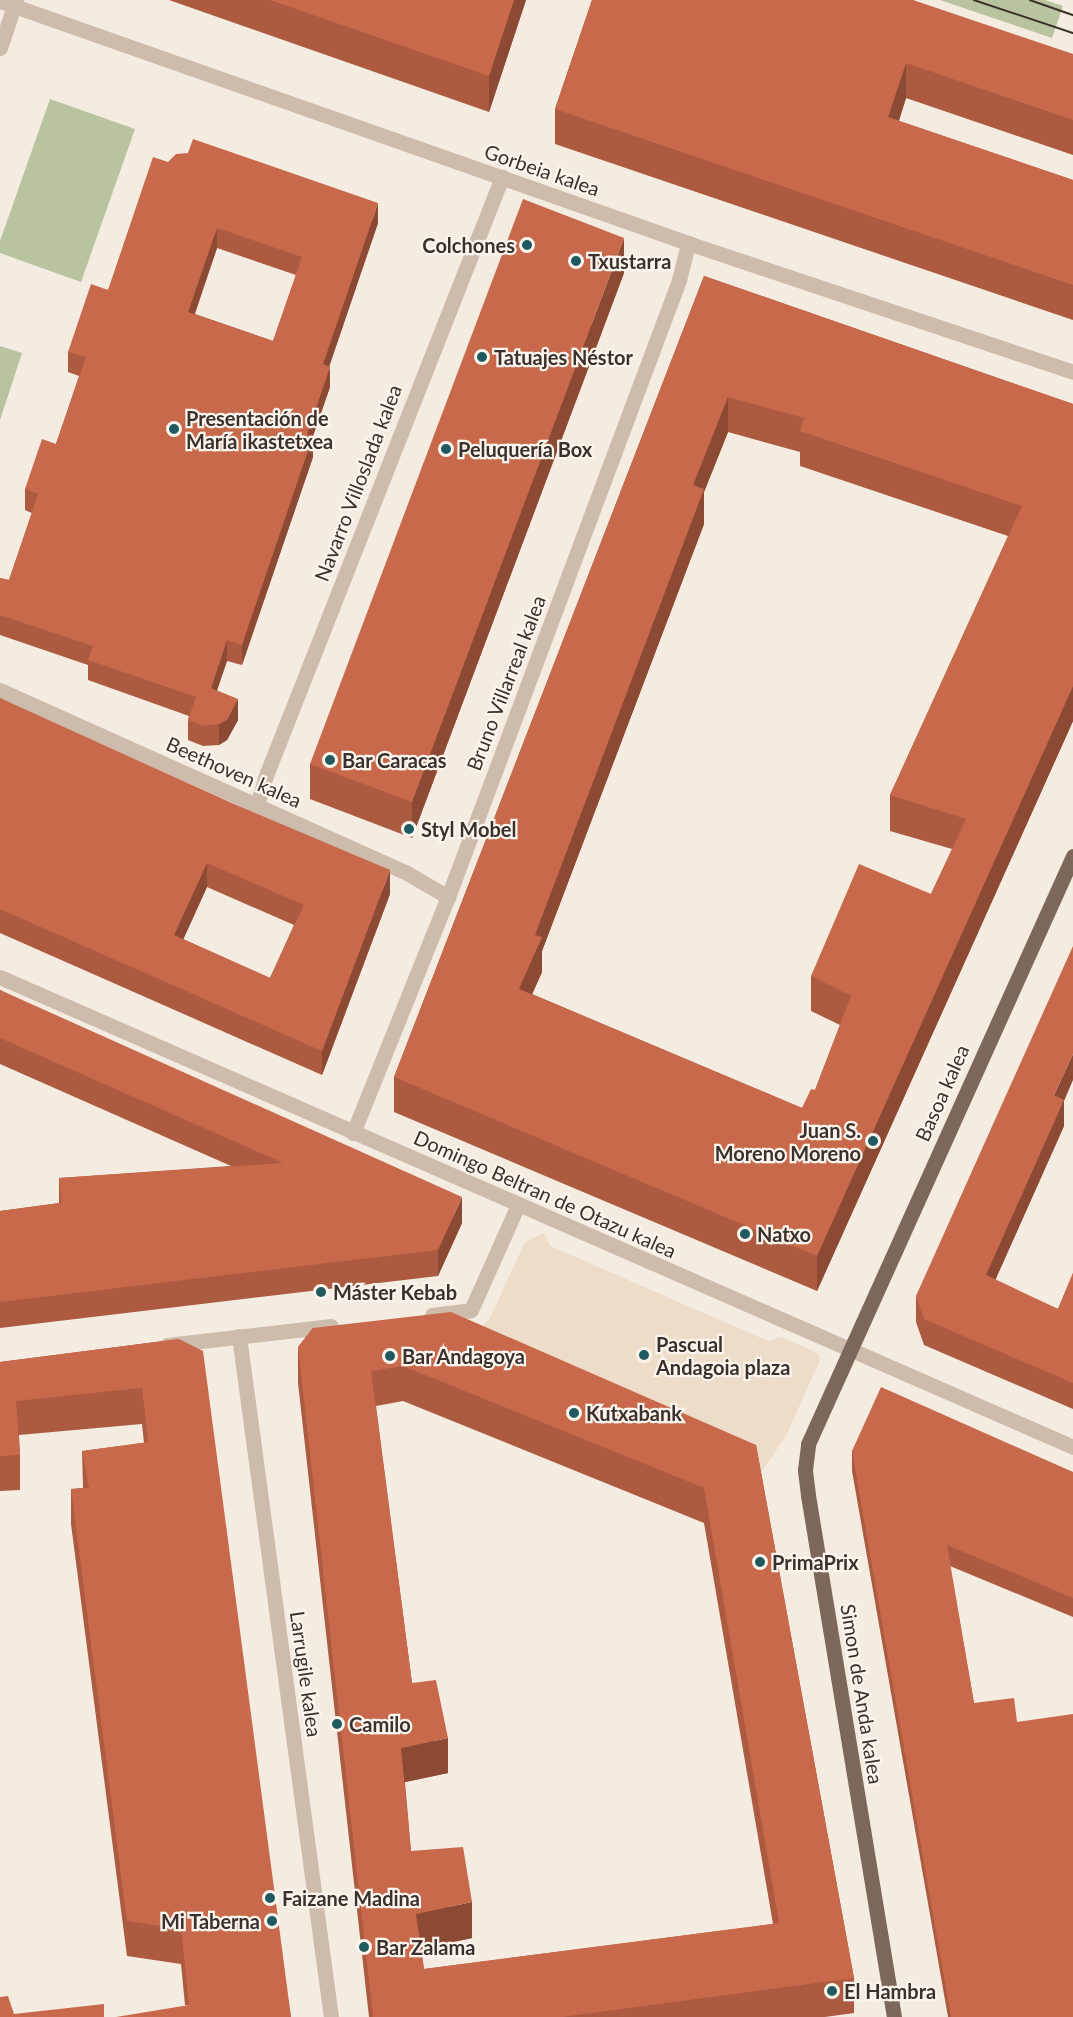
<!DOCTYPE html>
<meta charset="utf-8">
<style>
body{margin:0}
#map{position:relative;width:1073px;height:2017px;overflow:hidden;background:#f4ebe1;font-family:Lato,sans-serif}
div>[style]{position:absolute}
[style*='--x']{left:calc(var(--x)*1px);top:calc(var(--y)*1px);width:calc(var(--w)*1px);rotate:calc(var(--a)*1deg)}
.green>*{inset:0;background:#b8c4a0}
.plaza>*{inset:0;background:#ecdcc8}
.minor>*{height:15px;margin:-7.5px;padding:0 7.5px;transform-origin:7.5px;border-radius:7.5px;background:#cdbbac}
.major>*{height:15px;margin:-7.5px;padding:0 7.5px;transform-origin:7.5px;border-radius:7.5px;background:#7d675c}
.tram>*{height:1.5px;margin:-0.75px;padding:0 0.75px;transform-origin:0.75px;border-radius:0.75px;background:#3b302b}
.wall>*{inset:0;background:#ac5a40}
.shaded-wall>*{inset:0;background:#8c4a34}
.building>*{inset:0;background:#c8694b}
.dots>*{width:16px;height:16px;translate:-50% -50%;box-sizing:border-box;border:3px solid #fbf5ee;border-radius:50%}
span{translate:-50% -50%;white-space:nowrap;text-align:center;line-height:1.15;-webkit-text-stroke:4.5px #fbf5ee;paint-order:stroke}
.street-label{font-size:20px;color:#3b302b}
.poi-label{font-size:20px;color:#3b302b;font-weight:700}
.right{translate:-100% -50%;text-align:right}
.left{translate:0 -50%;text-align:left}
</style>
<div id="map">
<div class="green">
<div style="clip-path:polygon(940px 0,1045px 0,1063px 6px,1052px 38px)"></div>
<div style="clip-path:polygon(50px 99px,135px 129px,81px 282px,0 253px,0 241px)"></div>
<div style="clip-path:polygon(0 346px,22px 353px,0 420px)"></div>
</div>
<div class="plaza">
<div style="clip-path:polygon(544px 1233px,550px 1246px,768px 1341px,782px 1337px,819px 1354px,820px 1360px,786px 1436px,756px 1480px,482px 1327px,490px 1318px,525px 1242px)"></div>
</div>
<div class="minor">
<div style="--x:0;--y:1;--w:729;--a:19.38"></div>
<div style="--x:688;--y:243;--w:406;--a:18.5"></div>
<div style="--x:0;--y:48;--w:51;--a:-71.6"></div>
<div style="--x:0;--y:690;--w:446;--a:24.2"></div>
<div style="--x:407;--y:873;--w:48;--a:30.3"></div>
<div style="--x:257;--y:805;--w:34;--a:-73"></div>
<div style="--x:267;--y:773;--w:641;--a:-68.48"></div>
<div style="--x:0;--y:977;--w:1171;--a:23.65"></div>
<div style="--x:353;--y:1133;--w:254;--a:-68.1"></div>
<div style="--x:448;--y:897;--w:659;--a:-69.47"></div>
<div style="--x:679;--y:280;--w:38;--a:-76"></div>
<div style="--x:432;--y:1315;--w:39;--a:-7"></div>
<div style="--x:471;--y:1310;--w:115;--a:-65.9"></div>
<div style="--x:239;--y:1336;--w:687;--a:82.31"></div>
<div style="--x:167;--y:1345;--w:165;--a:-6.6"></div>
</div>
<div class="major">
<div style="--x:894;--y:2017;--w:529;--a:-99.36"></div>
<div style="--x:808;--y:1495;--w:25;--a:-97"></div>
<div style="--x:805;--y:1470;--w:26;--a:-83"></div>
<div style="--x:808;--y:1444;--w:645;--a:-65.74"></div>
</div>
<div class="tram">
<div style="--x:974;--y:0;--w:104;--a:18.4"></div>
<div style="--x:1030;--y:0;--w:46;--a:19.2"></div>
</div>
<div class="wall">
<div style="clip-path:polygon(169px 0,526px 0,489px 112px)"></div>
<div style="clip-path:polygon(592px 0,1073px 54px,1073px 155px,906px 98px,899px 121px,1073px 180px,1073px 320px,555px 144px,555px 109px)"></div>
<div style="clip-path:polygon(evenodd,168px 162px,378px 223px,329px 366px,330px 387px,313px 436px,313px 457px,242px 665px,227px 661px,217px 690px,238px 720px,227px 740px,219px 745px,203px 746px,188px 740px,188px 720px,189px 716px,88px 680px,88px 665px,0 635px,0 578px,9px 580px,32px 513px,25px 510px,25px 489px,56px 444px,79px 376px,68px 372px,68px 352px,108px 290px,168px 162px,217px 248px,296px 275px,273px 341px,195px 314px,217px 248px)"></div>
<div style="clip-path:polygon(624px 273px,412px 838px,310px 799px,310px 764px)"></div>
<div style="clip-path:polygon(evenodd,704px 276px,1073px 404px,1073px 721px,817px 1291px,394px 1112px,394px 1077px,704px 276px,728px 432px,800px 452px,800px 466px,1008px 536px,890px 795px,890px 831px,952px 849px,931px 894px,811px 976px,811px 1011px,840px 1025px,815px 1090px,802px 1108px,532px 994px,542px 972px,542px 951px,704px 524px,704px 492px,728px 432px)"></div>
<div style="clip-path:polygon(evenodd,0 698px,390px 894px,322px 1075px,0 933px,0 698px,207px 887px,294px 925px,270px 978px,183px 939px,207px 887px)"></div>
<div style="clip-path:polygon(0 990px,462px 1223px,438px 1276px,0 1328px,0 1211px,59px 1203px,59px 1178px,231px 1166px,0 1064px)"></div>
<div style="clip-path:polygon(1064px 1126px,995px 1280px,1058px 1309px,1073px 1273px,1073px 1409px,924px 1345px,916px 1322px,916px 1296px)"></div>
<div style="clip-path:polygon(evenodd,313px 1328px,756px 1445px,854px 1978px,854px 2013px,825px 2017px,369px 2017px,298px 1383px,298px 1347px,313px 1328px,403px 1401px,704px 1523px,773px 1924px,424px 1969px,421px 1949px,472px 1938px,411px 1851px,405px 1782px,448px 1773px,412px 1683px,376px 1406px,403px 1401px)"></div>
<div style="clip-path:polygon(179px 1339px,291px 2017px,185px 2005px,181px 1964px,127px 1956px,71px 1524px,71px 1489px,83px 1488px,82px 1451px,144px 1443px,142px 1424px,19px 1435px,20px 1455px,20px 1490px,0 1491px,0 1362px)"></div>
<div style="clip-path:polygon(852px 1451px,1073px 1472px,1073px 1617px,950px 1566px,974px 1703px,1017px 1722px,1073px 2017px,948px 2017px,852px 1471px)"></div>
</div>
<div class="shaded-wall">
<div style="clip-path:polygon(514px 0,526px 0,489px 112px,489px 76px)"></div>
<div style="clip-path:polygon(906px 63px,906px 98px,888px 153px,888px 117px)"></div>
<div style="clip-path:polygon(378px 203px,378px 223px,323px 385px,323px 364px)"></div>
<div style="clip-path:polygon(217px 228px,217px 248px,188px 332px,188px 312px)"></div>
<div style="clip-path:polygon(624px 238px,624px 273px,412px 838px,412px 802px)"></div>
<div style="clip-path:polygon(330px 367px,330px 387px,313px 436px,313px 457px,242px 665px,242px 645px,307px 434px)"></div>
<div style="clip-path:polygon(728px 397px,728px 432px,704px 492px,704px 524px,542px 951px,542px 972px,519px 1024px,519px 989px,535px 935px,693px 485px)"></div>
<div style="clip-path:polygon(227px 640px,227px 661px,211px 708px,211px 688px)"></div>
<div style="clip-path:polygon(1073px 686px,1073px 721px,817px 1291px,817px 1256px)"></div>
<div style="clip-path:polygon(238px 699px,238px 720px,227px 740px,219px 745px,219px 724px)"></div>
<div style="clip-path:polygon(207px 863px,207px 887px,174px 960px,174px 935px)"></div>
<div style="clip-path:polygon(390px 870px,390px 894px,322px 1075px,322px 1051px)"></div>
<div style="clip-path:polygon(1073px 1054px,1073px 1080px,1064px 1101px,1064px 1126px,986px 1301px,986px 1275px,1054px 1095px)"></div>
<div style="clip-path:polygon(462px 1197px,462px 1223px,438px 1276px,438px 1250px)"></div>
<div style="clip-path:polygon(448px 1738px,448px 1773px,401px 1783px,401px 1748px)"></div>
<div style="clip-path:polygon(472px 1902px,472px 1938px,416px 1950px,416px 1914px)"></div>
</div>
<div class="building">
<div style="clip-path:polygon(270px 0,514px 0,489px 76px)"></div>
<div style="clip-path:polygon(592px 0,913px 0,1073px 54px,1073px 120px,906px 63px,888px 117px,1073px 180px,1073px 285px,555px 109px)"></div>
<div style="clip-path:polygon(evenodd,193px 139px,378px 203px,323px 364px,330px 367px,307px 434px,313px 436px,242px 645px,227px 640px,211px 688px,238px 699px,227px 720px,219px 724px,203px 726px,188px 720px,196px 697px,88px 660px,93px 646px,0 615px,0 578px,9px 580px,38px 494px,25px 489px,42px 439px,56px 444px,86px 357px,68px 352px,91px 284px,108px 290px,153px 157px,168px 162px,176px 154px,188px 153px,193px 139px,217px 228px,302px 257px,273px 341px,188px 312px,217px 228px)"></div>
<div style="clip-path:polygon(523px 199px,624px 238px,412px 802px,310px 764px)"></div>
<div style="clip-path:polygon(evenodd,704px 276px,1073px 404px,1073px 686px,817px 1256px,394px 1077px,704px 276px,728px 397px,804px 418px,800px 431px,1022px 506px,890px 795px,966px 819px,931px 894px,859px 864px,811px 976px,851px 996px,815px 1090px,811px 1089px,802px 1108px,519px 989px,542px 937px,535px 935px,704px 489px,693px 485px,728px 397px)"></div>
<div style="clip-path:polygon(evenodd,0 698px,234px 804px,390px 870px,322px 1051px,0 909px,0 698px,207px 863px,304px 905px,270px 978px,174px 935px,207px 863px)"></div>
<div style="clip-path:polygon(1073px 946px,1073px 1054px,1054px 1095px,1064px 1100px,986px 1275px,1058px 1309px,1073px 1273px,1073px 1383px,924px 1319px,916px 1296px)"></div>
<div style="clip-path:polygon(0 990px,462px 1197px,438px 1250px,0 1302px,0 1211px,61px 1203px,59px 1178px,283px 1163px,0 1038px)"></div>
<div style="clip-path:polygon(evenodd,451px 1312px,756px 1445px,854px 1978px,562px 2017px,373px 2017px,298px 1347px,313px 1328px,451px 1312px,403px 1366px,704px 1488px,779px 1923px,424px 1969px,416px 1914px,472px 1902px,463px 1847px,411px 1851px,401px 1748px,448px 1738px,436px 1680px,412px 1683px,371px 1371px,403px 1366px)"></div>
<div style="clip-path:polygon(179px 1339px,203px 1351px,291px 2017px,116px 2017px,189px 2005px,181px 1929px,127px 1921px,71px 1489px,89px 1488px,82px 1451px,148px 1442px,142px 1388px,16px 1401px,20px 1455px,0 1456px,0 1362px)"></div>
<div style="clip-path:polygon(881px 1387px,1073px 1472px,1073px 1598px,947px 1545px,974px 1703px,1014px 1698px,1017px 1722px,1073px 1714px,1073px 2017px,951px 2017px,852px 1451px)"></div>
<div style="clip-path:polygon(8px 1996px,14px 2014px,104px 2004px,104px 2017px,0 2017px,0 1997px)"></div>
</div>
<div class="dots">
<div style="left:527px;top:245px;background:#1f5a5e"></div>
<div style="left:576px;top:261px;background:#1f5a5e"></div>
<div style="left:482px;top:357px;background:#1f5a5e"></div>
<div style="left:174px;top:429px;background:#1f5a5e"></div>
<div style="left:446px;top:449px;background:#1f5a5e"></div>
<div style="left:330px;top:760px;background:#1f5a5e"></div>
<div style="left:409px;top:829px;background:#1f5a5e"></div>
<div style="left:873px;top:1141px;background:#1f5a5e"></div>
<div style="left:745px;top:1234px;background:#1f5a5e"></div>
<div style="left:321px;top:1292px;background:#1f5a5e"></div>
<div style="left:644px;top:1355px;background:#1f5a5e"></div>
<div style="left:390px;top:1356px;background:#1f5a5e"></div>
<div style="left:574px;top:1413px;background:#1f5a5e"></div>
<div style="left:760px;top:1562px;background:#1f5a5e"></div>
<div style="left:337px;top:1724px;background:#1f5a5e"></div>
<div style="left:270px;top:1898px;background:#1f5a5e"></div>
<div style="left:272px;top:1921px;background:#1f5a5e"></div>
<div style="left:364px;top:1947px;background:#1f5a5e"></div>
<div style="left:832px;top:1991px;background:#1f5a5e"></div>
</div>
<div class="street-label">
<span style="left:542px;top:170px;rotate:19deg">Gorbeia kalea</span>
<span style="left:358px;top:483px;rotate:-69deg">Navarro Villoslada kalea</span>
<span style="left:506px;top:683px;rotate:-69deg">Bruno Villarreal kalea</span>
<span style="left:234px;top:772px;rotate:24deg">Beethoven kalea</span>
<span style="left:942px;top:1093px;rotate:-66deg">Basoa kalea</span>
<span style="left:545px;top:1194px;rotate:24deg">Domingo Beltran de Otazu kalea</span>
<span style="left:306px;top:1674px;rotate:82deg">Larrugile kalea</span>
<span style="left:862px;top:1694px;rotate:81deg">Simon de Anda kalea</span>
</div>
<div class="poi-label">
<span class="right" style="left:515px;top:245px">Colchones</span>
<span class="left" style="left:588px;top:261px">Txustarra</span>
<span class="left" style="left:494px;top:357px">Tatuajes Néstor</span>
<span class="left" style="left:186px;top:430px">Presentación de<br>María ikastetxea</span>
<span class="left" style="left:458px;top:449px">Peluquería Box</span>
<span class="left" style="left:342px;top:760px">Bar Caracas</span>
<span class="left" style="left:421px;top:829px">Styl Mobel</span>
<span class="right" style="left:861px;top:1142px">Juan S.<br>Moreno Moreno</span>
<span class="left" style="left:757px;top:1234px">Natxo</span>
<span class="left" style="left:333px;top:1292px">Máster Kebab</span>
<span class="left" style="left:656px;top:1356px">Pascual<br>Andagoia plaza</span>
<span class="left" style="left:402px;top:1356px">Bar Andagoya</span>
<span class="left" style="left:586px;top:1413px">Kutxabank</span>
<span class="left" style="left:772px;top:1562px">PrimaPrix</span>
<span class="left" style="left:349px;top:1724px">Camilo</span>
<span class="left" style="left:282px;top:1898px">Faizane Madina</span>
<span class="right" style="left:260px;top:1921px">Mi Taberna</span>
<span class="left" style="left:376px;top:1947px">Bar Zalama</span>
<span class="left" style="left:844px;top:1991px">El Hambra</span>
</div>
</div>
